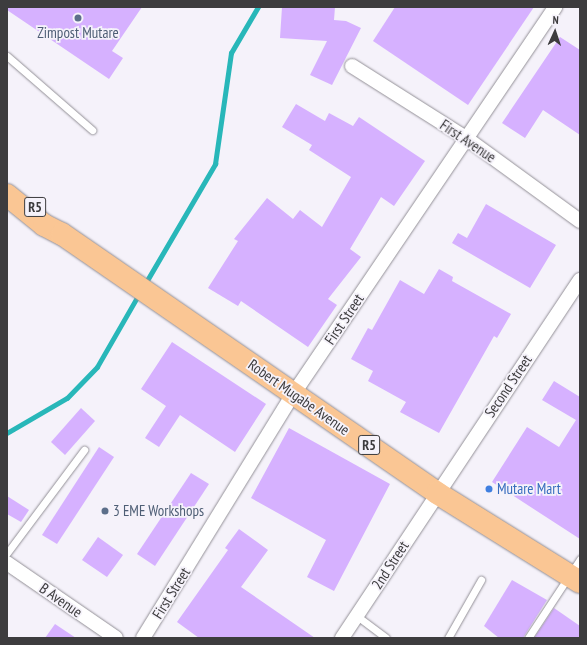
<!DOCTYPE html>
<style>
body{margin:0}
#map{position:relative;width:587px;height:645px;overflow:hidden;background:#f5f2fa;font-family:"PT Sans Narrow",sans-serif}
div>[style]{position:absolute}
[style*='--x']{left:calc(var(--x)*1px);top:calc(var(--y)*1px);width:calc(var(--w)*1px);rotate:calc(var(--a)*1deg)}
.stream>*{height:4.5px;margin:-2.25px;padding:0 2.25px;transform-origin:2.25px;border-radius:2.25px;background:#28b7b9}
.building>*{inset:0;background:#d6b1ff}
.roads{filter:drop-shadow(0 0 1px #939097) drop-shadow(0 0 1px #939097)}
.lane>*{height:7px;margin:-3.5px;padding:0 3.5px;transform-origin:3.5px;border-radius:3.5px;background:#fff}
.street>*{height:14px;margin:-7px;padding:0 7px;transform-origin:7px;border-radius:7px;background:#fff}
.highway>*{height:22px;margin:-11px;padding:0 11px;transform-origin:11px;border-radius:11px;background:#fac694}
.dots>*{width:11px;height:11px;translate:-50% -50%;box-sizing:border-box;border:2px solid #f5f2fa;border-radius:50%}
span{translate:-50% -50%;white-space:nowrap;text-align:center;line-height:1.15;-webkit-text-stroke:3.5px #f5f2fa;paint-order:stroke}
.shield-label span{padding:1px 3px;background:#f5f2fa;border:1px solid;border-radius:3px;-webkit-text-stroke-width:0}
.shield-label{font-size:14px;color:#3d3c3e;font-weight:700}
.service-label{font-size:15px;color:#4e5e75}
.left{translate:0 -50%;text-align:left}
.street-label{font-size:15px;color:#3d3c3e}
.shop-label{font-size:15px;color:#366cbe}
.frame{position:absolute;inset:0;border:8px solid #3d3c3e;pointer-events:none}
.north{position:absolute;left:535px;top:12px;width:40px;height:40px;-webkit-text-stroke:3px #f5f2fa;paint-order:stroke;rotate:3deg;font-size:11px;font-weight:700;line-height:16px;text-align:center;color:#3d3c3e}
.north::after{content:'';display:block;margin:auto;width:14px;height:18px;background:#3d3c3e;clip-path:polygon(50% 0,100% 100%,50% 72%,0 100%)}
</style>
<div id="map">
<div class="stream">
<div style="--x:145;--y:284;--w:139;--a:-59.7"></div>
<div style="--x:215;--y:164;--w:112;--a:-81.8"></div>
<div style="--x:231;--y:53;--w:53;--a:-59.6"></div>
<div style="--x:7;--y:433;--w:69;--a:-30.3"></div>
<div style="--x:67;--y:398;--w:43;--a:-45.9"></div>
<div style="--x:97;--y:367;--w:84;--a:-60.1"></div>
</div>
<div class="building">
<div style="clip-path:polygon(7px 7px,142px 7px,112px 51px,123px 58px,109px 79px,7px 10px)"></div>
<div style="clip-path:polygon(282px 7px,335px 7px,334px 20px,346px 21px,361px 28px,332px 85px,310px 75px,327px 41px,280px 38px)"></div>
<div style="clip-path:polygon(395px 7px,534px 7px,468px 105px,373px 41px)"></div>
<div style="clip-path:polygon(560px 37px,580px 50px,580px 135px,543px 110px,525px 138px,502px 123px)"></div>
<div style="clip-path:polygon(296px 104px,325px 121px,329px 113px,353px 126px,359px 117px,425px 161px,394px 206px,381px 197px,350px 249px,361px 257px,328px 299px,337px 305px,308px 347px,241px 301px,238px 306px,208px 288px,238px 241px,234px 239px,267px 198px,293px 219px,300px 210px,322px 227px,351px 177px,309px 150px,312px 145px,282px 127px)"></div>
<div style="clip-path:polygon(486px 204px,556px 245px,530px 288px,452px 243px,458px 233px,467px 238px)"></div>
<div style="clip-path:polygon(439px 269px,453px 277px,452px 281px,511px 314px,497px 338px,494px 336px,439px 433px,400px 412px,406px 402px,368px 381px,373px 371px,351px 359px,368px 328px,372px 330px,400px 280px,424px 294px)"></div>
<div style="clip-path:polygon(172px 342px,266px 404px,235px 452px,180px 415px,159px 447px,145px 438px,166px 406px,141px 389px)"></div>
<div style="clip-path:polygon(554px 381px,580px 397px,580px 539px,492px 482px,527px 427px,559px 447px,576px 420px,542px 400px)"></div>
<div style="clip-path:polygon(81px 408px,95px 421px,65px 455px,51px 442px)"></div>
<div style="clip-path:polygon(289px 428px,390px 484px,334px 591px,307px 577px,326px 540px,251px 498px)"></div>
<div style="clip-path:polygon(99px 447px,114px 457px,57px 544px,42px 535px)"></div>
<div style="clip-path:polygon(191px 473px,209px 484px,155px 566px,137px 554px)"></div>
<div style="clip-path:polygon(7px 496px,29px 510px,21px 522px,7px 514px)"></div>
<div style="clip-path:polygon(239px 529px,268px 550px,241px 587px,315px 638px,199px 638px,177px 622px,228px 550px,225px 548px)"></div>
<div style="clip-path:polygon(98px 537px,123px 555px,107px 577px,82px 560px)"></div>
<div style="clip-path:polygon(512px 580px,547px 600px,523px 638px,499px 638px,484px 626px)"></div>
<div style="clip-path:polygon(554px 608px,580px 626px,580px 638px,534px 638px)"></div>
<div style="clip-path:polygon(55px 624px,76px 638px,45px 638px)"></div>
</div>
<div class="roads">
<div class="lane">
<div style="--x:7;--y:56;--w:113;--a:41"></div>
<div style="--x:7;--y:553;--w:129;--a:-53.2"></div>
<div style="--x:357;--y:616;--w:36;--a:37"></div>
<div style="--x:448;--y:638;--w:67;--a:-60.4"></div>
<div style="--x:528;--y:638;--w:95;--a:-56.6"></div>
</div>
<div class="street">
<div style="--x:352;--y:66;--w:135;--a:32.3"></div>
<div style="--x:466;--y:138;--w:141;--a:36.1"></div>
<div style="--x:7;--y:563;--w:132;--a:34.5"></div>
<div style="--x:143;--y:638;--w:288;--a:-58.4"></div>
<div style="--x:294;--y:393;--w:466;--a:-55.9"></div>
<div style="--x:342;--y:638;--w:430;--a:-56.4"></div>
</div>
<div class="highway">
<div style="--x:7;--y:195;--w:48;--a:39"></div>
<div style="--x:44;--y:225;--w:20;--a:27"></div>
<div style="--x:62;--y:234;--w:456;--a:34.6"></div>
<div style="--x:437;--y:493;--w:168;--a:31.9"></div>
</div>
</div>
<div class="dots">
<div style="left:78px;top:18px;background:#5c6f8a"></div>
<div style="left:489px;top:489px;background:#3f7fe0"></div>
<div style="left:105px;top:511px;background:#5c6f8a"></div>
</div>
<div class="shield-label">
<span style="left:35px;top:207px">R5</span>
<span style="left:369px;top:445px">R5</span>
</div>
<div class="service-label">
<span style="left:78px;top:33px">Zimpost Mutare</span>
<span class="left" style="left:113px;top:511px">3 EME Workshops</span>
</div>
<div class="street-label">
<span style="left:468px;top:141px;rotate:34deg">First Avenue</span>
<span style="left:344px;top:319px;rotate:-56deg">First Street</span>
<span style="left:508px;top:386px;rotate:-56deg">Second Street</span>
<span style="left:299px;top:397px;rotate:35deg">Robert Mugabe Avenue</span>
<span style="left:390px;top:565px;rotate:-57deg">2nd Street</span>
<span style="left:171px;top:593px;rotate:-58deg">First Street</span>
<span style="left:61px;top:600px;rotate:35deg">B Avenue</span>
</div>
<div class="shop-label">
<span class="left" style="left:497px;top:489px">Mutare Mart</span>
</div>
<div class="frame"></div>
<div class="north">N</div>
</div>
